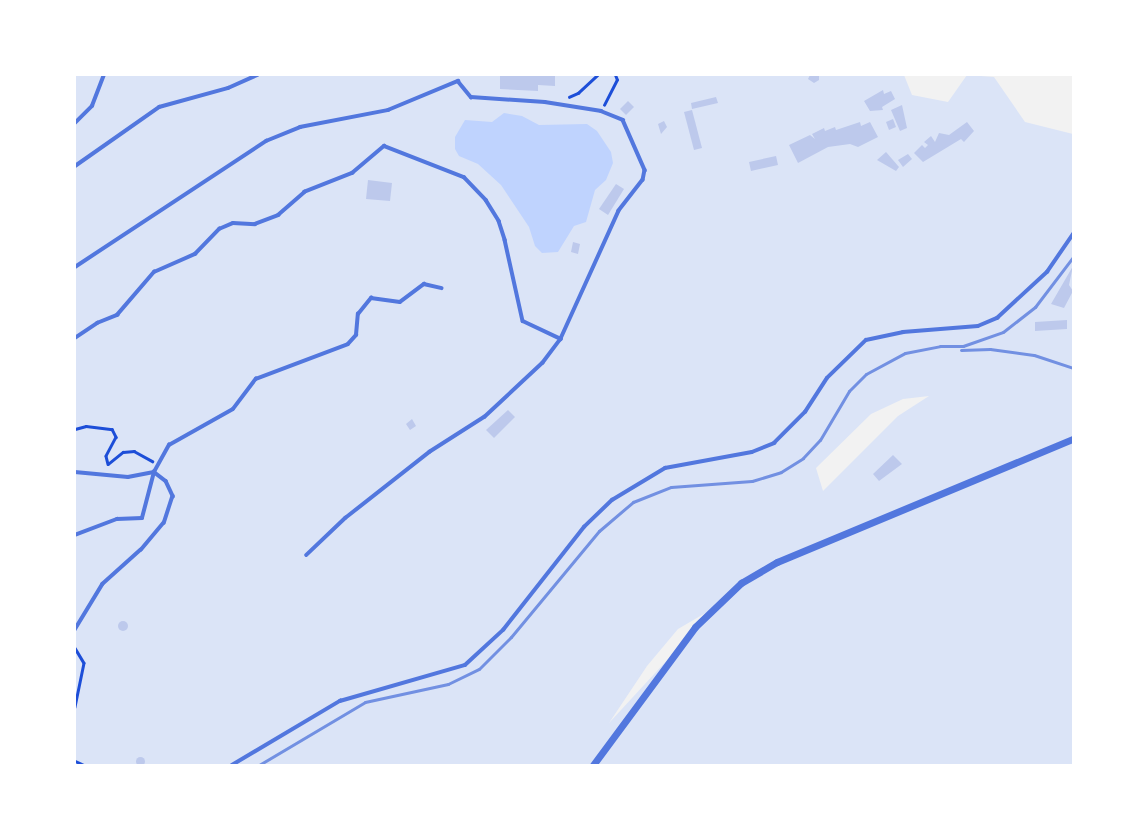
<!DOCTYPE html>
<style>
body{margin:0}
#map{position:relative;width:1148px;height:840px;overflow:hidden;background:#f2f2f2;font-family:"Nunito Sans",sans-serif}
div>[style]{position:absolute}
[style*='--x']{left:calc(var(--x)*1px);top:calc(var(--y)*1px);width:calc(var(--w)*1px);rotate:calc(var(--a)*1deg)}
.green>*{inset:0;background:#dbe4f7}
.water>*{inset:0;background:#bfd3fe}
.building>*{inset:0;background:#bdc9ec}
.round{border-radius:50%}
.path>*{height:2.5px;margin:-1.25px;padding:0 1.25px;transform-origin:1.25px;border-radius:1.25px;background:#1d4ed8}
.pedestrian>*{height:3.5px;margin:-1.75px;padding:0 1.75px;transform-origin:1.75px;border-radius:1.75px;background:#5277de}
.minor>*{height:4px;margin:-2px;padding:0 2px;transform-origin:2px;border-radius:2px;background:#5277de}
.tertiary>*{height:7px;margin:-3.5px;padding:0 3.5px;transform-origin:3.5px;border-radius:3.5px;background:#5277de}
.rail>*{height:3px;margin:-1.5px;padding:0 1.5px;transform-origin:1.5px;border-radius:1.5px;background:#7290e2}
span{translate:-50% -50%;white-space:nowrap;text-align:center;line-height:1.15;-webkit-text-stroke:4px #fff;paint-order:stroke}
.frame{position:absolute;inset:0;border:76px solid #fff;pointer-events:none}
</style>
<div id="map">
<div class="green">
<div style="clip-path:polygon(evenodd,75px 75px,904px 75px,912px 95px,948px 102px,967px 75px,994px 77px,1025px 122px,1073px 134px,1073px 765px,75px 765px,75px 75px,929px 396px,898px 416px,823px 491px,816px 468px,871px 414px,903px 399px,929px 396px,75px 75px,714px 608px,715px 608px,609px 723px,647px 666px,678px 629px,714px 608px)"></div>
</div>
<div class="water">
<div style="clip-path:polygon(504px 113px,522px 116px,539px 125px,587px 124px,597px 131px,611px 152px,613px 163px,606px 180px,595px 190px,586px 222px,574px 226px,558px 252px,542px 253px,535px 246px,529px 227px,501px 185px,478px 164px,459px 156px,455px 149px,455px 137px,465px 120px,492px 122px)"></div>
</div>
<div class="building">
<div style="clip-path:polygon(500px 75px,555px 75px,555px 86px,538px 85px,538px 91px,500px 89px)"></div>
<div style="clip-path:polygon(810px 75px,819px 75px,819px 80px,814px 83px,808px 79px)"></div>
<div style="clip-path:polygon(883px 90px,884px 94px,891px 91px,895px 99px,882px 107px,883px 110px,870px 111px,864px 101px)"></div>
<div style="clip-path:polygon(716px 97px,718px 103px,692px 109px,691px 103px)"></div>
<div style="clip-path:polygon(628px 101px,634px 107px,626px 115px,620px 109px)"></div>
<div style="clip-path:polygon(902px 105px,907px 128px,900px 131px,891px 110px)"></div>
<div style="clip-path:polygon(692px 110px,702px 148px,694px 150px,684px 112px)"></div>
<div style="clip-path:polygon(893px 119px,896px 127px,889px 130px,886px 122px)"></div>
<div style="clip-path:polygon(664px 121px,667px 127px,661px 134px,658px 124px)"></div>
<div style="clip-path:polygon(860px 122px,861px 126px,870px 122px,878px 137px,858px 147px,850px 144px,828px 147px,798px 163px,789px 145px,810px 135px,815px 139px,812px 134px,824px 128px,825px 131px,835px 127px,836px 130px)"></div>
<div style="clip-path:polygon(967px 122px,974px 131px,964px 142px,961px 139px,923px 162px,914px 153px,922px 145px,925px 148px,928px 145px,924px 142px,931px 136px,935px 142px,939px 133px,949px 135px)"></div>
<div style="clip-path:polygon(886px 152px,899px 167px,896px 171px,877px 160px)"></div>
<div style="clip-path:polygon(908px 154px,912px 159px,903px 167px,898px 160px)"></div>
<div style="clip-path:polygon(776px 156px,778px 165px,751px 171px,749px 162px)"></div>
<div style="clip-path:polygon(368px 180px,392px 183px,390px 201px,366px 199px)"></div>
<div style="clip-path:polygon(616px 184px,624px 189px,608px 215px,599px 209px)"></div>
<div style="clip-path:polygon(573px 242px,580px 244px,578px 254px,571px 252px)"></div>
<div style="clip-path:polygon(1073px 266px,1069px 285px,1073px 291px,1064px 308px,1051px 304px)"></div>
<div style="clip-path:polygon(1067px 320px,1067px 329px,1035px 331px,1035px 322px)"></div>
<div style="clip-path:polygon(508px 410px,515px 417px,494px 438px,486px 430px)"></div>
<div style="clip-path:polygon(412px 419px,416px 426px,410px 430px,406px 424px)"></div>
<div style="clip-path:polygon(893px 455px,902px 464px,879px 481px,873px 474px)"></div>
<div class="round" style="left:118px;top:621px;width:10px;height:10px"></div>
<div class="round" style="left:135.5px;top:756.5px;width:9px;height:9px"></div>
</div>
<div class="path">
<div style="--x:569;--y:97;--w:10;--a:-24"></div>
<div style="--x:578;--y:93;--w:26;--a:-43"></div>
<div style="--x:604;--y:105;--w:28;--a:-63"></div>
<div style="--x:617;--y:80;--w:5;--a:-112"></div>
<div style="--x:75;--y:429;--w:11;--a:-15"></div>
<div style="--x:86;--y:426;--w:26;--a:7"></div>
<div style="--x:112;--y:429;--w:9;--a:63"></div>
<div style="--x:116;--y:437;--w:21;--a:118"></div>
<div style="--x:106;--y:456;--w:8;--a:76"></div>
<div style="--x:108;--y:464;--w:19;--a:-39"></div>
<div style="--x:123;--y:452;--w:11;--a:-5"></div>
<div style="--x:134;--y:451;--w:21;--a:29"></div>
<div style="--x:75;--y:648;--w:17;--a:59"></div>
<div style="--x:84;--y:663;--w:45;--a:101.6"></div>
<div style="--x:75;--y:761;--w:10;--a:24"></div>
</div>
<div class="pedestrian">
<div style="--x:75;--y:123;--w:24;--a:-45"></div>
<div style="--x:92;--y:106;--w:33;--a:-69"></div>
<div style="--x:75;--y:267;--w:229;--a:-33.4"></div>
<div style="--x:266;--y:141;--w:37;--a:-22"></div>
<div style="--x:300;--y:127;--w:90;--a:-10.9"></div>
<div style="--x:388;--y:110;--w:76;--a:-22.5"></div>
<div style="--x:458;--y:81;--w:21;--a:51"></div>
<div style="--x:471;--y:97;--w:74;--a:3.9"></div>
<div style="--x:545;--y:102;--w:57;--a:9.1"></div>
<div style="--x:601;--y:111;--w:24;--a:22"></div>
<div style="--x:623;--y:120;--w:55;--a:66.3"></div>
<div style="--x:645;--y:170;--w:10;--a:101"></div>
<div style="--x:643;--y:180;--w:39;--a:128"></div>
<div style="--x:619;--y:211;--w:141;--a:114.4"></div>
<div style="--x:561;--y:339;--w:30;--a:127"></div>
<div style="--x:543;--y:363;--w:79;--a:137"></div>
<div style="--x:485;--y:417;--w:65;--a:147.5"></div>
<div style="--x:430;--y:452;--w:107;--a:141.8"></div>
<div style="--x:346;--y:518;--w:54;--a:136.5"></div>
<div style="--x:75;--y:338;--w:27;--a:-34"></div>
<div style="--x:97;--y:323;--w:22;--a:-22"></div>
<div style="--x:117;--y:315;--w:57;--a:-49.3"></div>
<div style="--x:154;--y:272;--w:45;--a:-23.7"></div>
<div style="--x:195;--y:254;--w:35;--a:-46"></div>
<div style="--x:219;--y:229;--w:15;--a:-23"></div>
<div style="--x:233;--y:223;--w:22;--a:3"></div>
<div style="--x:255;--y:224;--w:25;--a:-21"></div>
<div style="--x:278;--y:215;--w:35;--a:-41"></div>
<div style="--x:304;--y:192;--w:52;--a:-21.6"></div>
<div style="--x:352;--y:173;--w:42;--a:-40.2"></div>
<div style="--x:384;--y:146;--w:86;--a:21.2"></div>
<div style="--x:464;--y:177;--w:32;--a:46"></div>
<div style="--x:486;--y:200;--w:25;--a:58"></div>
<div style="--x:499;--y:221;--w:20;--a:72"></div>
<div style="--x:505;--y:240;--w:83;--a:77.5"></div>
<div style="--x:523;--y:321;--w:42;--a:25.3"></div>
<div style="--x:75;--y:472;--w:53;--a:5.4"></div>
<div style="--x:128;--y:477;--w:26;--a:-11"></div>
<div style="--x:154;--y:472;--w:15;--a:37"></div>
<div style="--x:166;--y:481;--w:17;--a:65"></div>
<div style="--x:173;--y:496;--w:28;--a:108"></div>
<div style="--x:164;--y:523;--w:35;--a:130"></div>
<div style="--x:141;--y:550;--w:51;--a:138.2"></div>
<div style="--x:103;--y:584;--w:54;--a:121.3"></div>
<div style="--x:75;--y:535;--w:45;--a:-20.9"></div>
<div style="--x:117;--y:519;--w:25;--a:-2"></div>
<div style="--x:142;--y:518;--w:48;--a:-75.4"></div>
<div style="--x:154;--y:472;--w:31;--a:-61"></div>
<div style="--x:169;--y:445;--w:73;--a:-29.4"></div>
<div style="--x:233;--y:409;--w:38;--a:-53"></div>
<div style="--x:256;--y:379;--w:98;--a:-20.8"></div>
<div style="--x:348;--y:344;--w:12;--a:-48"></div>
<div style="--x:356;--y:335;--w:21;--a:-85"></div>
<div style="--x:358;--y:314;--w:21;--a:-51"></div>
<div style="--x:371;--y:298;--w:29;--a:8"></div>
<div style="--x:400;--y:302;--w:30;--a:-37"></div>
<div style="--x:424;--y:284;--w:18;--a:13"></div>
<div style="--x:232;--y:765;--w:126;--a:-30.7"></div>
<div style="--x:340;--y:701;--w:130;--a:-16.1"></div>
<div style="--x:465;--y:665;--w:52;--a:-42.6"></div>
<div style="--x:503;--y:630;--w:131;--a:-51.8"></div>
<div style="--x:584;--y:527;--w:39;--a:-44"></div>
<div style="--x:612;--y:500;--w:62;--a:-31.1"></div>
<div style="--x:665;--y:468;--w:88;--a:-10.4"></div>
<div style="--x:752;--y:452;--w:24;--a:-22"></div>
<div style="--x:774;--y:443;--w:44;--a:-45"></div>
<div style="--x:805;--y:412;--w:40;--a:-57.1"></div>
<div style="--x:827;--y:378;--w:54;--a:-44.3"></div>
<div style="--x:866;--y:340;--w:38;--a:-12"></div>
<div style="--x:903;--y:332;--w:75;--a:-4.6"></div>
<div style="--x:978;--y:326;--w:21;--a:-23"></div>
<div style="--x:997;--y:318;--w:68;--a:-42.6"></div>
<div style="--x:1047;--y:272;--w:46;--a:-55.6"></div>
</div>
<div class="minor">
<div style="--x:75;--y:166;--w:103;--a:-35.1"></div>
<div style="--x:159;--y:107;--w:72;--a:-15.4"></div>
<div style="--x:228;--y:88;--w:32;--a:-24"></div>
</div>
<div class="tertiary">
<div style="--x:593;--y:765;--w:172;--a:-53.5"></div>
<div style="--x:695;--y:627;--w:64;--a:-43.7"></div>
<div style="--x:741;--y:583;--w:42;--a:-30.3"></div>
<div style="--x:777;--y:562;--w:321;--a:-22.6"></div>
</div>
<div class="rail">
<div style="--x:961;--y:350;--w:29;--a:-2"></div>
<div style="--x:990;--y:349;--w:44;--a:7.8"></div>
<div style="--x:1034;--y:355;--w:41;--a:18.4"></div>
<div style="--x:259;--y:765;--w:123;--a:-30.7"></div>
<div style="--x:365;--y:702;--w:85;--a:-12.2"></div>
<div style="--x:448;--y:684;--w:34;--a:-26"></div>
<div style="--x:479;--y:669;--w:45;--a:-45"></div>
<div style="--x:511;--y:637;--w:138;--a:-50.3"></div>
<div style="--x:599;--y:531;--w:45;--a:-40.5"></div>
<div style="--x:633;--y:502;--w:41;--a:-21.5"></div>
<div style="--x:671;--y:487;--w:81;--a:-4.2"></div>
<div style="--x:752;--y:481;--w:30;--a:-17"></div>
<div style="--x:781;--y:472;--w:26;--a:-32"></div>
<div style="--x:803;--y:458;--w:25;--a:-47"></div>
<div style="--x:820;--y:440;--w:57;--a:-59.4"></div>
<div style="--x:849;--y:391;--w:24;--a:-45"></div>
<div style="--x:866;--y:374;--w:44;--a:-28.3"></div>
<div style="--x:905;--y:353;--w:36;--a:-11"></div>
<div style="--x:940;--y:346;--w:23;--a:0"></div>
<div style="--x:963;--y:346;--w:42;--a:-19.3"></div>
<div style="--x:1003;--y:332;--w:41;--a:-38"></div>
<div style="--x:1035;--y:307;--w:63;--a:-52.8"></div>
</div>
<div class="frame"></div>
</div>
